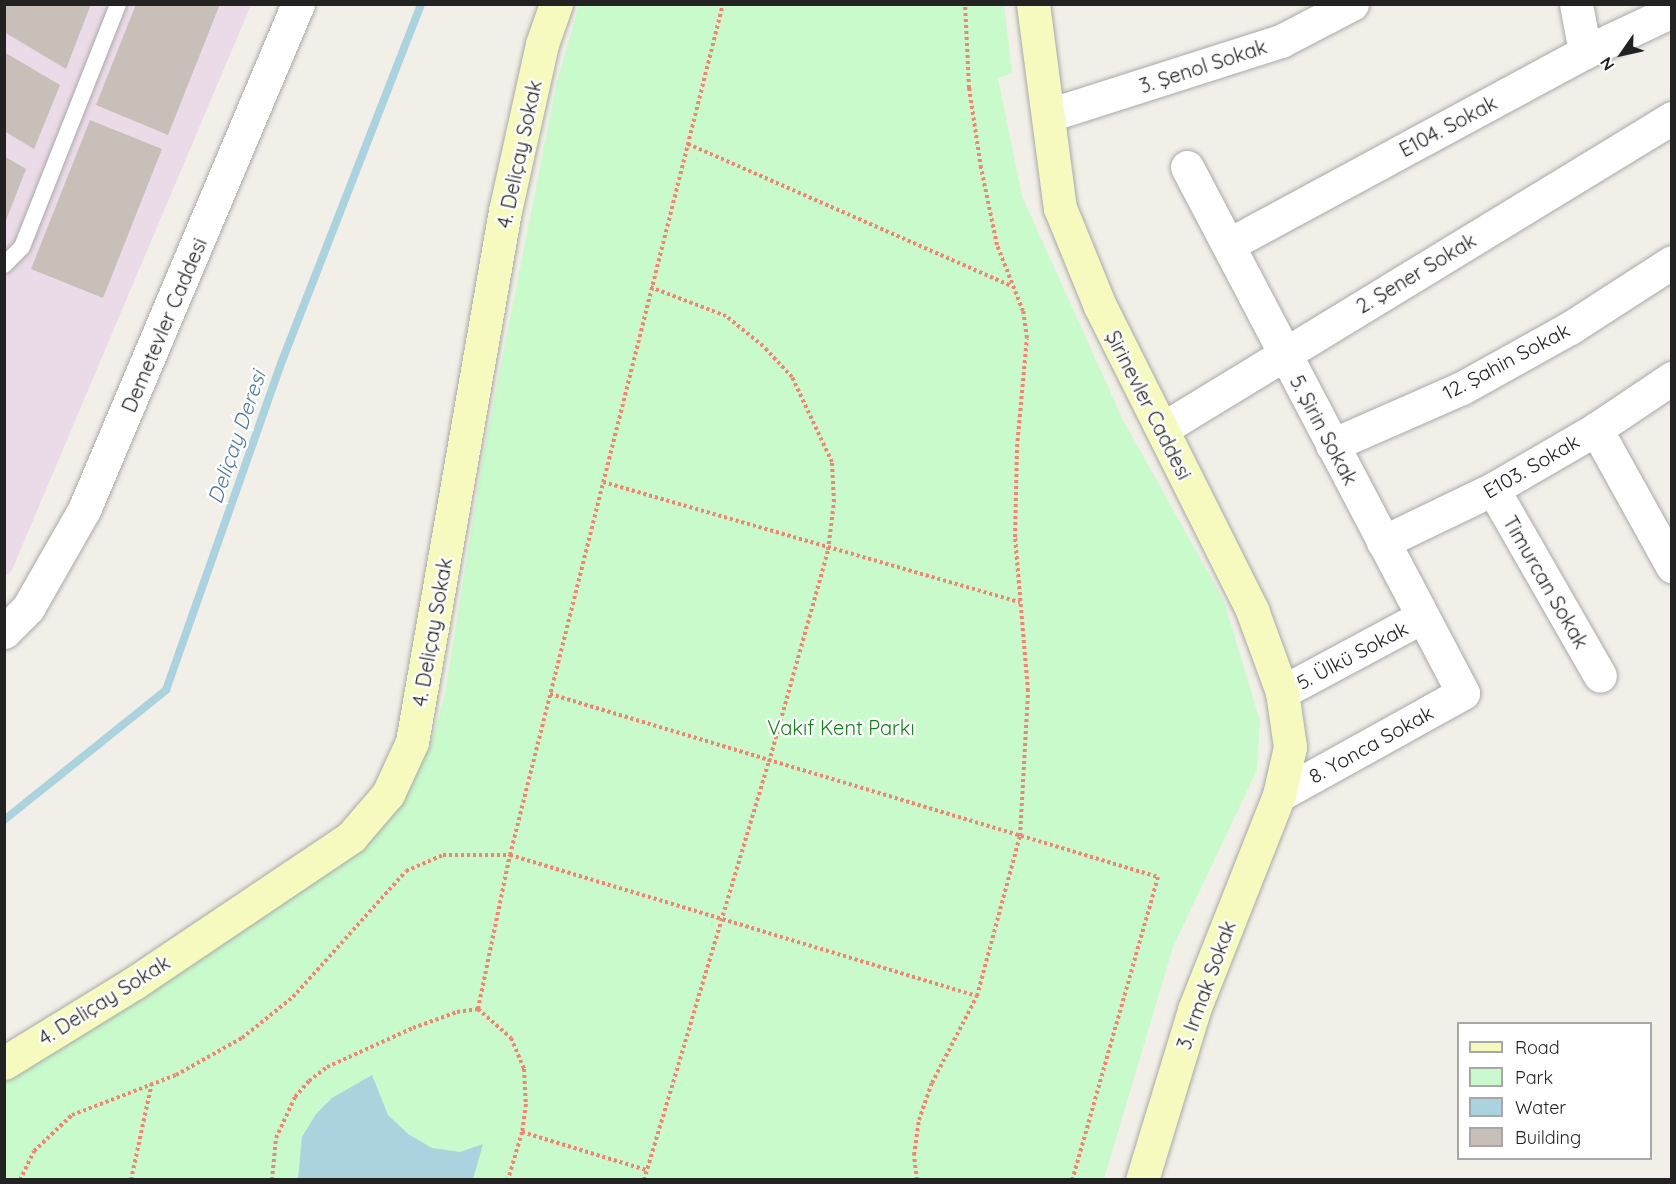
<!DOCTYPE html>
<meta charset="utf-8">
<style>
body{margin:0}
#map{position:relative;width:1676px;height:1184px;overflow:hidden;background:#f2efe9;font-family:Quicksand,sans-serif}
div>[style]{position:absolute}
[style*='--x']{left:calc(var(--x)*1px);top:calc(var(--y)*1px);width:calc(var(--w)*1px);rotate:calc(var(--a)*1deg)}
.industrial>*{inset:0;background:#ebdbe8}
.park>*{inset:0;background:#c8facc}
.water>*{inset:0;background:#aad3df}
.stream>*{height:8px;margin:-4px;padding:0 4px;transform-origin:4px;border-radius:4px;background:#aad3df}
.building>*{inset:0;background:#c7bfb8}
.path>*{height:4px;margin-top:-2px;transform-origin:0;background:repeating-linear-gradient(90deg,#fa8072 0 3px,transparent 0 6px)}
.roads{filter:drop-shadow(0 0 2px #a9a9a9) drop-shadow(0 0 2px #a9a9a9)}
.lane>*{height:16px;margin:-8px;padding:0 8px;transform-origin:8px;border-radius:8px;background:#fff}
.street>*{height:33px;margin:-16.5px;padding:0 16.5px;transform-origin:16.5px;border-radius:16.5px;background:#fff}
.secondary>*{height:33px;margin:-16.5px;padding:0 16.5px;transform-origin:16.5px;border-radius:16.5px;background:#f7fabf}
span{translate:-50% -50%;white-space:nowrap;text-align:center;line-height:1.15;-webkit-text-stroke:5px #fff;paint-order:stroke}
.street-label{font-size:20px;color:#222}
.park-label{font-size:20px;color:#0c8416}
.water-label{font-size:21px;color:#4a7aab;font-style:italic}
.frame{position:absolute;inset:0;border:6px solid #222;pointer-events:none}
.legend{position:absolute;left:1457px;top:1022px;width:195px;height:138px;box-sizing:border-box;background:#fff;border:2px solid #a7a7a7;margin:0;padding:8px 10px;list-style:none;font-size:18px;color:#222}
.legend li{display:flex;align-items:center;gap:12px;height:30px}
.legend b{width:30px;border:2px solid #a7a7a7}
.north{position:absolute;left:1592px;top:24px;width:60px;height:60px;-webkit-text-stroke:4px #fff;paint-order:stroke;rotate:236deg;font-size:16px;font-weight:700;line-height:24px;text-align:center;color:#222}
.north::after{content:'';display:block;margin:auto;width:21px;height:27px;background:#222;clip-path:polygon(50% 0,100% 100%,50% 72%,0 100%)}
</style>
<div id="map">
<div class="industrial">
<div style="clip-path:polygon(5px 5px,251px 5px,12px 570px,5px 577px)"></div>
</div>
<div class="park">
<div style="clip-path:polygon(579px 5px,1004px 5px,1012px 73px,998px 78px,1022px 196px,1123px 420px,1224px 601px,1260px 721px,1257px 770px,1173px 947px,1104px 1179px,5px 1180px,5px 1076px,379px 825px,411px 787px,432px 740px,445px 693px,485px 445px,557px 81px)"></div>
</div>
<div class="water">
<div style="clip-path:polygon(372px 1075px,388px 1115px,408px 1134px,432px 1148px,460px 1152px,483px 1144px,473px 1179px,298px 1179px,302px 1137px,316px 1114px,332px 1098px)"></div>
</div>
<div class="stream">
<div style="--x:4;--y:820;--w:208;--a:-38.7"></div>
<div style="--x:166;--y:690;--w:349;--a:-70.6"></div>
<div style="--x:282;--y:361;--w:383;--a:-68.7"></div>
</div>
<div class="building">
<div style="clip-path:polygon(4px 4px,91px 4px,66px 69px,4px 32px)"></div>
<div style="clip-path:polygon(136px 4px,220px 4px,168px 135px,96px 105px)"></div>
<div style="clip-path:polygon(4px 52px,60px 85px,34px 149px,4px 131px)"></div>
<div style="clip-path:polygon(90px 120px,162px 149px,103px 298px,31px 269px)"></div>
<div style="clip-path:polygon(4px 156px,26px 169px,5px 223px,4px 223px)"></div>
</div>
<div class="path">
<div style="--x:688;--y:144;--w:353;--a:23.7"></div>
<div style="--x:603;--y:482;--w:434;--a:16.1"></div>
<div style="--x:550;--y:694;--w:635;--a:16.75"></div>
<div style="--x:1158;--y:877;--w:315;--a:105.8"></div>
<div style="--x:478;--y:1009;--w:157;--a:-78.3"></div>
<div style="--x:510;--y:855;--w:877;--a:-75.95"></div>
<div style="--x:522;--y:1132;--w:130;--a:17"></div>
<div style="--x:20;--y:1180;--w:32;--a:-64"></div>
<div style="--x:34;--y:1151;--w:52;--a:-43.5"></div>
<div style="--x:72;--y:1115;--w:111;--a:-21"></div>
<div style="--x:176;--y:1075;--w:76;--a:-29.3"></div>
<div style="--x:242;--y:1038;--w:65;--a:-38.8"></div>
<div style="--x:293;--y:997;--w:169;--a:-48.1"></div>
<div style="--x:406;--y:871;--w:40;--a:-23.4"></div>
<div style="--x:443;--y:855;--w:67;--a:0"></div>
<div style="--x:510;--y:855;--w:488;--a:16.8"></div>
<div style="--x:131;--y:1180;--w:100;--a:-77.9"></div>
<div style="--x:272;--y:1180;--w:42;--a:-84.6"></div>
<div style="--x:276;--y:1138;--w:45;--a:-65.1"></div>
<div style="--x:295;--y:1097;--w:21;--a:-49"></div>
<div style="--x:309;--y:1081;--w:23;--a:-38"></div>
<div style="--x:327;--y:1067;--w:94;--a:-24.4"></div>
<div style="--x:413;--y:1028;--w:47;--a:-20"></div>
<div style="--x:457;--y:1012;--w:21;--a:-8"></div>
<div style="--x:478;--y:1009;--w:44;--a:41.3"></div>
<div style="--x:511;--y:1038;--w:34;--a:67"></div>
<div style="--x:524;--y:1069;--w:35;--a:87"></div>
<div style="--x:526;--y:1104;--w:28;--a:98"></div>
<div style="--x:522;--y:1132;--w:50;--a:106.3"></div>
<div style="--x:644;--y:1180;--w:436;--a:-73.4"></div>
<div style="--x:769;--y:762;--w:220;--a:-74.4"></div>
<div style="--x:828;--y:550;--w:48;--a:-82.9"></div>
<div style="--x:834;--y:502;--w:40;--a:-92.9"></div>
<div style="--x:832;--y:462;--w:94;--a:-115.2"></div>
<div style="--x:792;--y:377;--w:42;--a:-133.1"></div>
<div style="--x:763;--y:346;--w:48;--a:-141"></div>
<div style="--x:726;--y:316;--w:81;--a:-159.1"></div>
<div style="--x:917;--y:1180;--w:25;--a:-97"></div>
<div style="--x:914;--y:1155;--w:35;--a:-82"></div>
<div style="--x:919;--y:1120;--w:39;--a:-71"></div>
<div style="--x:932;--y:1083;--w:98;--a:-62.7"></div>
<div style="--x:977;--y:996;--w:166;--a:-75"></div>
<div style="--x:1020;--y:836;--w:145;--a:-86.8"></div>
<div style="--x:1028;--y:691;--w:155;--a:-94.8"></div>
<div style="--x:1015;--y:537;--w:90;--a:-88.7"></div>
<div style="--x:1017;--y:447;--w:109;--a:-84.8"></div>
<div style="--x:1027;--y:338;--w:27;--a:-98"></div>
<div style="--x:1023;--y:311;--w:71;--a:-111.5"></div>
<div style="--x:997;--y:245;--w:79;--a:-101.7"></div>
<div style="--x:981;--y:168;--w:81;--a:-98.5"></div>
<div style="--x:969;--y:88;--w:84;--a:-92.7"></div>
</div>
<div class="roads">
<div class="lane">
<div style="--x:4;--y:265;--w:25;--a:-45"></div>
<div style="--x:22;--y:247;--w:261;--a:-68.4"></div>
</div>
<div class="street">
<div style="--x:1576;--y:4;--w:49;--a:79.4"></div>
<div style="--x:1049;--y:115;--w:244;--a:-17.7"></div>
<div style="--x:1281;--y:41;--w:80;--a:-27.5"></div>
<div style="--x:1187;--y:167;--w:594;--a:62.31"></div>
<div style="--x:1463;--y:693;--w:210;--a:151"></div>
<div style="--x:1228;--y:245;--w:406;--a:-28.4"></div>
<div style="--x:1585;--y:52;--w:96;--a:-25.2"></div>
<div style="--x:1162;--y:429;--w:597;--a:-31.38"></div>
<div style="--x:1596;--y:429;--w:157;--a:61"></div>
<div style="--x:1332;--y:445;--w:142;--a:-23.7"></div>
<div style="--x:1462;--y:388;--w:124;--a:-29.1"></div>
<div style="--x:1570;--y:328;--w:121;--a:-32.9"></div>
<div style="--x:1493;--y:489;--w:215;--a:60.2"></div>
<div style="--x:1383;--y:542;--w:122;--a:-25.7"></div>
<div style="--x:1493;--y:489;--w:119;--a:-30.2"></div>
<div style="--x:1596;--y:429;--w:92;--a:-33.9"></div>
<div style="--x:4;--y:632;--w:34;--a:-45"></div>
<div style="--x:28;--y:608;--w:113;--a:-60.3"></div>
<div style="--x:84;--y:510;--w:549;--a:-67.08"></div>
<div style="--x:1282;--y:692;--w:159;--a:-28.2"></div>
</div>
<div class="secondary">
<div style="--x:1033;--y:4;--w:206;--a:82.5"></div>
<div style="--x:1060;--y:208;--w:106;--a:67.8"></div>
<div style="--x:1100;--y:306;--w:340;--a:63.4"></div>
<div style="--x:1252;--y:610;--w:87;--a:69.9"></div>
<div style="--x:1282;--y:692;--w:56;--a:81.7"></div>
<div style="--x:1290;--y:747;--w:49;--a:102.9"></div>
<div style="--x:1279;--y:795;--w:231;--a:111.6"></div>
<div style="--x:1194;--y:1010;--w:178;--a:107"></div>
<div style="--x:4;--y:1063;--w:153;--a:-31.6"></div>
<div style="--x:134;--y:983;--w:262;--a:-33.9"></div>
<div style="--x:351;--y:837;--w:57;--a:-49.3"></div>
<div style="--x:388;--y:794;--w:57;--a:-65.2"></div>
<div style="--x:412;--y:742;--w:539;--a:-80.07"></div>
<div style="--x:505;--y:211;--w:171;--a:-77.5"></div>
<div style="--x:542;--y:44;--w:42;--a:-70.7"></div>
</div>
</div>
<div class="street-label">
<span style="left:1203px;top:66px;rotate:-18deg">3. Şenol Sokak</span>
<span style="left:1448px;top:126px;rotate:-28deg">E104. Sokak</span>
<span style="left:519px;top:154px;rotate:-78deg">4. Deliçay Sokak</span>
<span style="left:1416px;top:273px;rotate:-31deg">2. Şener Sokak</span>
<span style="left:164px;top:325px;rotate:-67deg">Demetevler Caddesi</span>
<span style="left:1506px;top:361px;rotate:-28deg">12. Şahin Sokak</span>
<span style="left:1149px;top:405px;rotate:63deg">Şirinevler Caddesi</span>
<span style="left:1324px;top:430px;rotate:62deg">5. Şirin Sokak</span>
<span style="left:1531px;top:466px;rotate:-30deg">E103. Sokak</span>
<span style="left:1546px;top:582px;rotate:60deg">Timurcan Sokak</span>
<span style="left:432px;top:632px;rotate:-80deg">4. Deliçay Sokak</span>
<span style="left:1352px;top:655px;rotate:-28deg">5. Ülkü Sokak</span>
<span style="left:1371px;top:744px;rotate:-29deg">8. Yonca Sokak</span>
<span style="left:1206px;top:985px;rotate:-70deg">3. Irmak Sokak</span>
<span style="left:104px;top:1000px;rotate:-32deg">4. Deliçay Sokak</span>
</div>
<div class="park-label">
<span style="left:841px;top:727px">Vakıf Kent Parkı</span>
</div>
<div class="water-label">
<span style="left:236px;top:437px;rotate:-71deg">Deliçay Deresi</span>
</div>
<div class="frame"></div>
<ul class="legend">
<li><b style="height:8px;background:#f7fabf"></b>Road</li>
<li><b style="height:16px;background:#c8facc"></b>Park</li>
<li><b style="height:16px;background:#aad3df"></b>Water</li>
<li><b style="height:16px;background:#c7bfb8"></b>Building</li>
</ul>
<div class="north">N</div>
</div>
